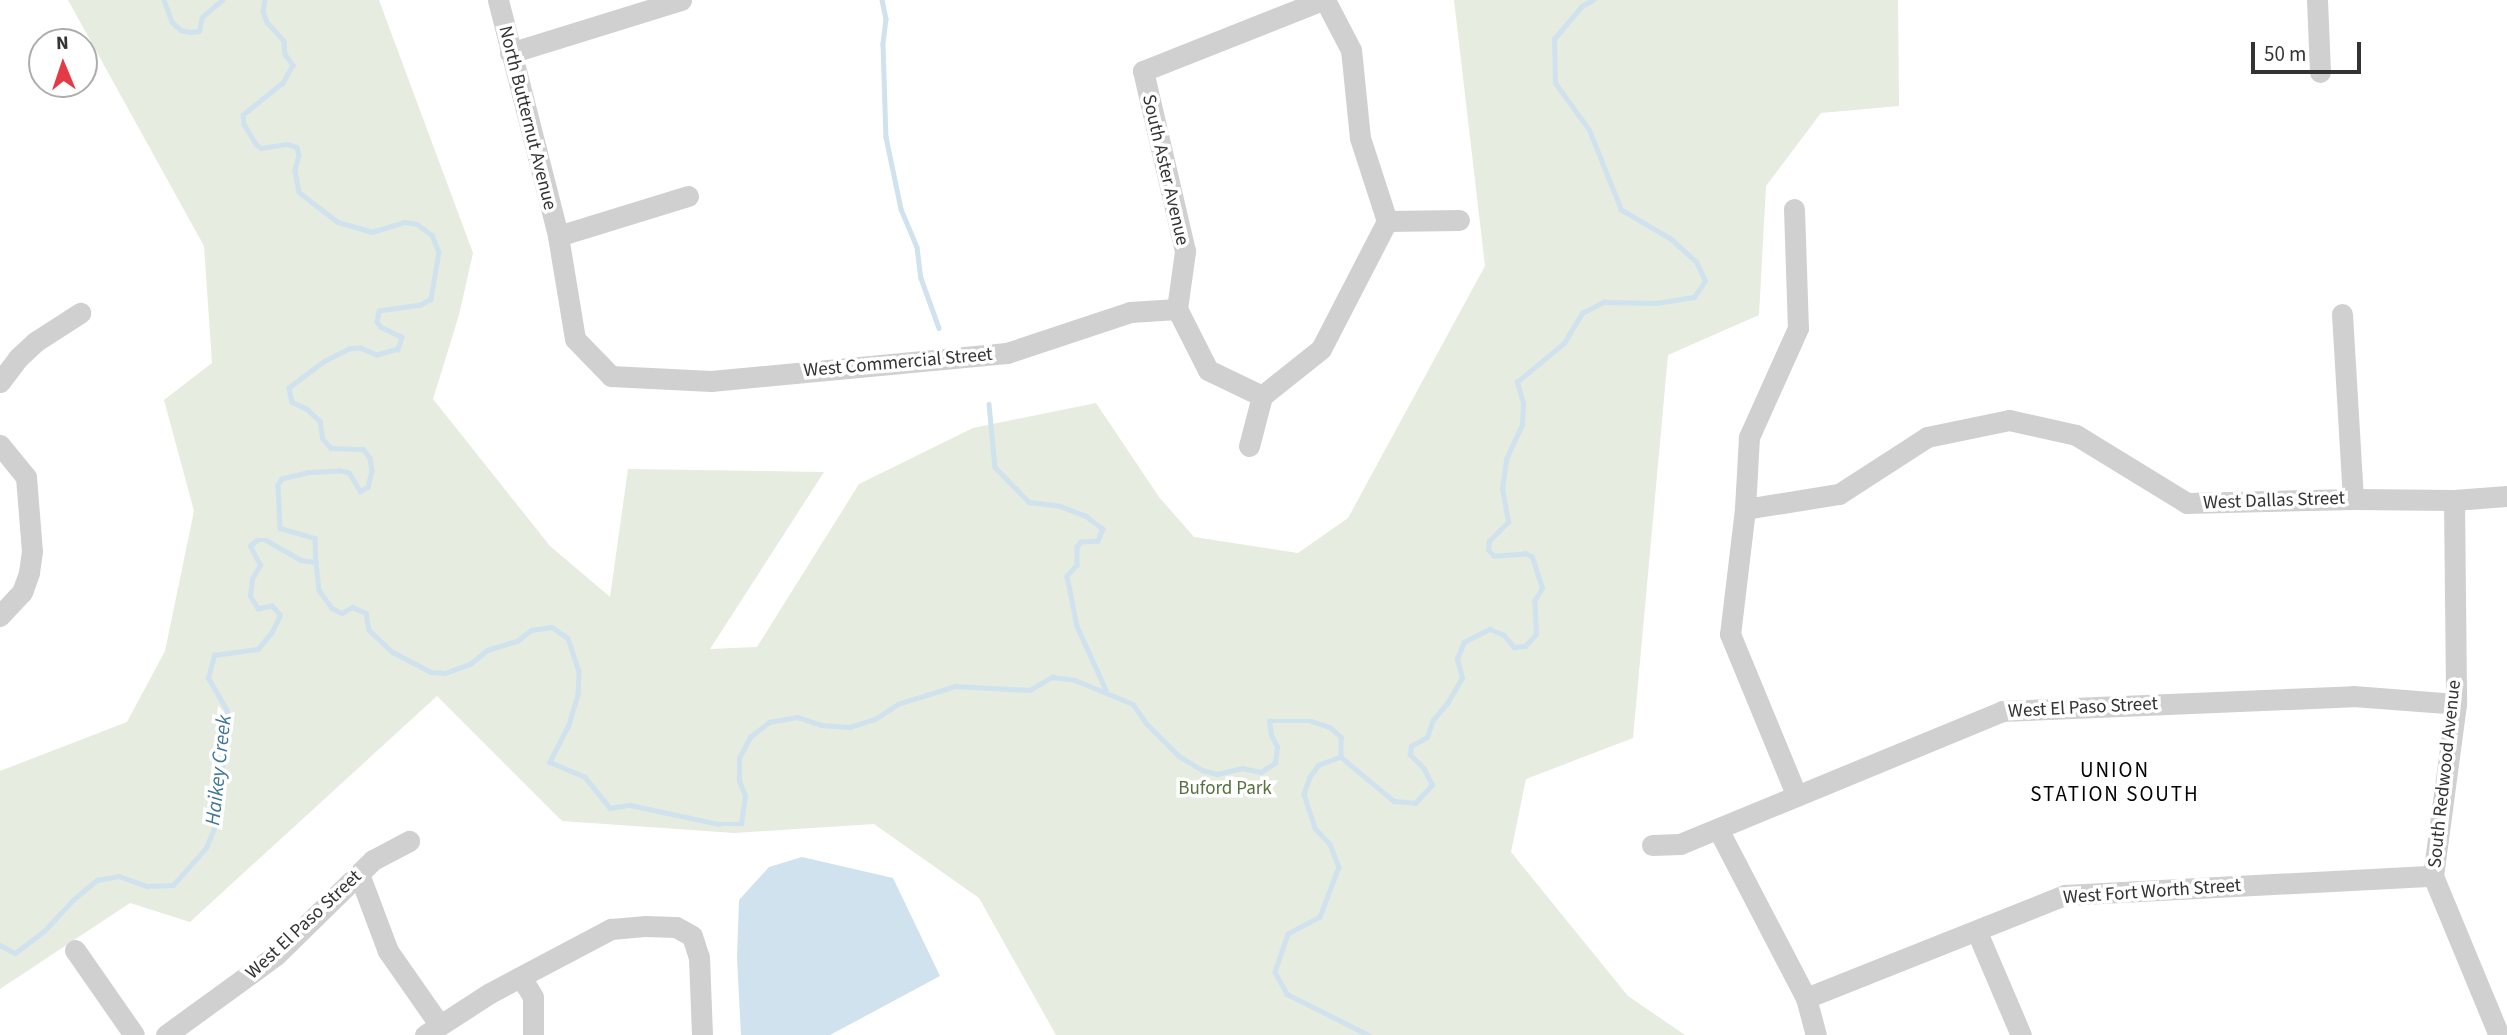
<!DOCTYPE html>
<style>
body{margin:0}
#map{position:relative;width:2507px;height:1035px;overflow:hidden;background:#fff;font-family:"Source Sans 3",sans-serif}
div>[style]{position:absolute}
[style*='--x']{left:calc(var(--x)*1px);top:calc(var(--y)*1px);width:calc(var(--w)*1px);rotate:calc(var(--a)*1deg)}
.green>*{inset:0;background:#e6ecdf}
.water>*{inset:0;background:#cfe2ee}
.stream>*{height:4.5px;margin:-2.25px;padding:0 2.25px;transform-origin:2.25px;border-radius:2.25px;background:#cfe2ee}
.minor>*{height:21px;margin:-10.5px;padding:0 10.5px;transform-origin:10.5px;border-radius:10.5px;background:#d0d0d0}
span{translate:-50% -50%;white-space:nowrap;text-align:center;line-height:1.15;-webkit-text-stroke:7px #fff;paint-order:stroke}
.street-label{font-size:19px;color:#333}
.park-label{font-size:19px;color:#56703f}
.water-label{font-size:21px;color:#3f7597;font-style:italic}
.neighbourhood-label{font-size:21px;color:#000;letter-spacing:2px}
.north{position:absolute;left:28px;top:28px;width:70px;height:70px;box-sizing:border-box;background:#fff;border:2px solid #adadad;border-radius:50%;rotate:358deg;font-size:19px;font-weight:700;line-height:28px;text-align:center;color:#333}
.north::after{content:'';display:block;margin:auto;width:24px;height:32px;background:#e63946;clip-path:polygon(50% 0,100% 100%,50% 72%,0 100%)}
.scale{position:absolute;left:2251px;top:42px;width:110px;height:32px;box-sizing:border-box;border:4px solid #333;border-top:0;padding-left:9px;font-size:21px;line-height:24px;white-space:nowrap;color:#333;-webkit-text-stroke:5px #fff;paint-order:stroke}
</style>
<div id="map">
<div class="green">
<div style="clip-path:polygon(68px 0,379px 0,473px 253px,459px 315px,433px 399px,550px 546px,610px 597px,628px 469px,824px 472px,710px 649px,757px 647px,859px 484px,973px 428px,1096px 403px,1159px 497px,1194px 537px,1298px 553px,1348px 518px,1485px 266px,1454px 0,1898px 0,1899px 106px,1821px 113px,1766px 186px,1759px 315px,1668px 355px,1633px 738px,1526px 779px,1511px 852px,1628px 996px,1685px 1035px,1056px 1035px,979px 898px,874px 824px,734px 833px,562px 821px,437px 696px,190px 922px,130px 903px,0 989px,0 771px,127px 722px,165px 651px,194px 511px,164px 400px,212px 363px,204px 246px)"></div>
</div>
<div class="water">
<div style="clip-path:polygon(802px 857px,893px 878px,940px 976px,830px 1035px,741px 1035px,737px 958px,739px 900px,769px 867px)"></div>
</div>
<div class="stream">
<div style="--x:164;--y:0;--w:23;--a:70"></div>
<div style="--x:172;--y:22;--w:12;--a:42"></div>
<div style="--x:181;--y:30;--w:9;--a:13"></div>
<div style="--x:190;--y:32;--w:9;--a:-6"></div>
<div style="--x:199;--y:31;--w:14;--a:-78"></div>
<div style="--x:202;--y:17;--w:26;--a:-40"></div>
<div style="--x:265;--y:0;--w:11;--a:100"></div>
<div style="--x:263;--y:11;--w:12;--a:70"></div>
<div style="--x:267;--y:22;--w:25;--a:48"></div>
<div style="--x:284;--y:41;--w:13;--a:86"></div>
<div style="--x:285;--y:54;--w:14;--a:54"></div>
<div style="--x:293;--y:65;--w:21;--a:119"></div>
<div style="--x:283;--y:83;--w:51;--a:141.3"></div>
<div style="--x:243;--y:115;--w:9;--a:84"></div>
<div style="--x:244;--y:124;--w:23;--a:59"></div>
<div style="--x:256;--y:144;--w:6;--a:39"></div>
<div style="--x:261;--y:148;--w:26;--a:-9"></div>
<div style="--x:287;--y:144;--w:10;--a:17"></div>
<div style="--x:297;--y:147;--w:8;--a:76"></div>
<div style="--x:299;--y:155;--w:16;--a:105"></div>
<div style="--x:295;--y:170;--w:22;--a:80"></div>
<div style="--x:299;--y:192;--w:49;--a:37.6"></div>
<div style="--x:338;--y:222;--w:35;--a:16"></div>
<div style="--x:372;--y:232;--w:34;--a:-17"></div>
<div style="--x:405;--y:222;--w:12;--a:9"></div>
<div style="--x:417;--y:224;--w:19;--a:36"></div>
<div style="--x:432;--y:235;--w:18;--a:68"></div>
<div style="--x:439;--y:252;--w:48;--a:99.7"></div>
<div style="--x:431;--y:299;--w:12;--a:149"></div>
<div style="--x:421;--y:305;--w:42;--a:171.9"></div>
<div style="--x:379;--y:311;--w:11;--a:100"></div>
<div style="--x:377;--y:322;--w:6;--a:51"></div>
<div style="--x:381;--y:327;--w:23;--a:25"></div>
<div style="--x:402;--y:337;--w:13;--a:108"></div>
<div style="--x:398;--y:349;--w:22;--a:164"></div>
<div style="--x:377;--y:355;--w:18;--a:-158"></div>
<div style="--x:360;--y:348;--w:11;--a:175"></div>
<div style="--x:349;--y:349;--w:27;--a:153"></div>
<div style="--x:325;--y:361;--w:45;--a:143.1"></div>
<div style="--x:289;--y:388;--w:14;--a:78"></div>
<div style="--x:292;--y:402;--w:17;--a:25"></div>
<div style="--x:307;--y:409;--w:18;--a:43"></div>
<div style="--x:320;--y:421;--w:18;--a:81"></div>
<div style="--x:323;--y:439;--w:12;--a:48"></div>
<div style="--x:331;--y:448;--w:32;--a:2"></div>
<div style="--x:363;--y:449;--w:11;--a:52"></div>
<div style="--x:370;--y:458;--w:13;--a:81"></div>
<div style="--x:372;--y:471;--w:16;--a:104"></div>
<div style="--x:368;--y:487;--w:9;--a:148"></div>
<div style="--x:360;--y:492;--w:22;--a:-120"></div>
<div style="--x:349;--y:473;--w:9;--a:-167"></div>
<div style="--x:340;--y:471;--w:33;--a:177"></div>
<div style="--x:307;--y:473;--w:26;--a:167"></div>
<div style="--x:282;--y:479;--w:7;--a:124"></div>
<div style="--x:278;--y:485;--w:43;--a:87.3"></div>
<div style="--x:280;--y:528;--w:36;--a:16"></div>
<div style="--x:315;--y:538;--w:24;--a:88"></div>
<div style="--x:882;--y:0;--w:19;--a:78"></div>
<div style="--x:886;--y:19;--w:25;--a:97"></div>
<div style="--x:883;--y:44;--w:93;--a:88.2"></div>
<div style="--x:886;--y:137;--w:74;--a:78.2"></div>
<div style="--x:901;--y:209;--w:41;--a:67.2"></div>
<div style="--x:917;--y:247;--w:31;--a:83"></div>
<div style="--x:921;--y:278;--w:53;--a:70.2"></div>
<div style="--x:989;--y:404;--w:63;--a:84.6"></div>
<div style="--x:995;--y:467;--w:49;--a:45.8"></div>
<div style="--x:1029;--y:502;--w:31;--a:7"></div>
<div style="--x:1060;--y:506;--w:28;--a:21"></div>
<div style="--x:1086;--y:516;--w:21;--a:37"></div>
<div style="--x:1103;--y:529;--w:13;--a:113"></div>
<div style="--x:1098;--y:541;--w:17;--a:177"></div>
<div style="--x:1081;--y:542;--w:6;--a:129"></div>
<div style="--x:1077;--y:547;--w:18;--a:90"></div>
<div style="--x:1077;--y:565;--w:15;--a:132"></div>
<div style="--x:1067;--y:576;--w:51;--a:78.7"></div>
<div style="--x:1077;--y:626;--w:70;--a:65.6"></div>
<div style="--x:1341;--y:757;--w:69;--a:39.7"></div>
<div style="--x:1394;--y:801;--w:21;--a:5"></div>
<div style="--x:1415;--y:803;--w:25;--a:-47"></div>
<div style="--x:1432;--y:785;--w:18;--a:-117"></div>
<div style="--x:1424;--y:769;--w:20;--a:-135"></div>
<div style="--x:1410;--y:755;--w:9;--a:-84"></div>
<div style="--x:1411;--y:746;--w:18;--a:-29"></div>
<div style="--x:1427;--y:737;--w:18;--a:-71"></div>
<div style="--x:1433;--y:720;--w:23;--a:-50"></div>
<div style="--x:1448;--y:702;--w:28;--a:-60"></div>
<div style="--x:1462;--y:678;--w:20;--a:-105"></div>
<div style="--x:1457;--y:659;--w:18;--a:-68"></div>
<div style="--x:1464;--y:642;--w:29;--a:-27"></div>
<div style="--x:1490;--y:629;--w:15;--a:23"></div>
<div style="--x:1504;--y:635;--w:16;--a:50"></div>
<div style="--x:1514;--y:647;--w:11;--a:-5"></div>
<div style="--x:1525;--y:646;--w:16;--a:-47"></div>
<div style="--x:1536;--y:634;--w:33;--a:-93"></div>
<div style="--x:1534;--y:601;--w:15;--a:-58"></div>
<div style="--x:1542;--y:588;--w:33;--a:-108"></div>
<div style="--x:1532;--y:557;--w:7;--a:-153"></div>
<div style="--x:1526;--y:554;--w:32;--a:176"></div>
<div style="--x:1494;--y:556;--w:8;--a:-135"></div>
<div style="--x:1488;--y:550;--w:9;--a:-84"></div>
<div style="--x:1489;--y:541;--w:27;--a:-45"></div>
<div style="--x:1508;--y:522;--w:34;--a:-100"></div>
<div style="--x:1502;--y:489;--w:30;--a:-82"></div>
<div style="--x:1506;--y:459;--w:38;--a:-65"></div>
<div style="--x:1522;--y:424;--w:21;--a:-87"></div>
<div style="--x:1523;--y:403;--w:22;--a:-106"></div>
<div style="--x:1517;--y:382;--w:61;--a:-39.7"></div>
<div style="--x:1564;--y:343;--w:35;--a:-59"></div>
<div style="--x:1582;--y:313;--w:25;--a:-27"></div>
<div style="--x:1604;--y:302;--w:52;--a:1.1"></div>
<div style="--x:1656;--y:303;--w:38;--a:-9"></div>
<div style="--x:1694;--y:297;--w:19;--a:-55"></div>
<div style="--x:1705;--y:281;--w:21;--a:-115"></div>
<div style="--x:1696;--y:262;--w:36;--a:-138"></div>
<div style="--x:1669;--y:238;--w:56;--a:-149.7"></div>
<div style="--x:1621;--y:210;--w:86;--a:-111.8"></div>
<div style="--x:1589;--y:130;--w:58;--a:-125.9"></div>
<div style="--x:1555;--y:83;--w:44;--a:-91.3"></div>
<div style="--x:1554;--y:39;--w:43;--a:-49.7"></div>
<div style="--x:1582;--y:6;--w:13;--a:-29"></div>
<div style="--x:0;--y:945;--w:17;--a:28"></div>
<div style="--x:15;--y:953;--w:36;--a:-37"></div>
<div style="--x:44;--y:931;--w:42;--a:-46.9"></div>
<div style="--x:73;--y:900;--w:31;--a:-40"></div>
<div style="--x:97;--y:880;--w:22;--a:-10"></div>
<div style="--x:119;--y:876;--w:30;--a:20"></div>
<div style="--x:147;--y:886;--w:26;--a:-2"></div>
<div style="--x:173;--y:885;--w:50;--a:-48.3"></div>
<div style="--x:206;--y:848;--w:29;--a:-68"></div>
<div style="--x:217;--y:821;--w:110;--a:-84.8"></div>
<div style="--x:227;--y:711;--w:38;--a:-120"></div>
<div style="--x:208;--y:678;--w:24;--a:-75"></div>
<div style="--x:214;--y:655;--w:44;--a:-7.8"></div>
<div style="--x:258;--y:649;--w:22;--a:-51"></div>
<div style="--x:272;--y:632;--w:19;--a:-65"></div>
<div style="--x:280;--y:615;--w:12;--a:-132"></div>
<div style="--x:272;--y:606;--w:14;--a:168"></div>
<div style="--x:258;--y:609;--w:15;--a:-122"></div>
<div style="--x:250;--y:596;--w:17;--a:-83"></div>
<div style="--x:252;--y:579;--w:16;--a:-60"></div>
<div style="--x:260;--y:565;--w:21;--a:-118"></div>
<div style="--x:250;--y:546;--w:9;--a:-41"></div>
<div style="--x:257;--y:540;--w:9;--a:0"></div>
<div style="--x:266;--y:540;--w:40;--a:29.7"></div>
<div style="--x:301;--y:560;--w:15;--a:8"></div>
<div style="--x:316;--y:562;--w:28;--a:84"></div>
<div style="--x:319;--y:590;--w:22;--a:54"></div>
<div style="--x:332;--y:608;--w:11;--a:27"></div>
<div style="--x:342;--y:613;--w:12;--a:-31"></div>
<div style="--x:352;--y:607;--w:15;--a:23"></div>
<div style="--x:366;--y:613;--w:17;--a:80"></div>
<div style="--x:369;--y:630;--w:33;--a:43"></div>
<div style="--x:393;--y:652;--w:43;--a:27.8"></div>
<div style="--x:431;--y:672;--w:14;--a:4"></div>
<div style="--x:445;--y:673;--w:27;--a:-20"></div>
<div style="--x:470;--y:664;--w:22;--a:-39"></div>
<div style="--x:487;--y:650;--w:31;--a:-17"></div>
<div style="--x:517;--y:641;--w:18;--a:-38"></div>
<div style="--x:531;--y:630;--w:21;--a:-8"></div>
<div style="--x:552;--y:627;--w:19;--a:35"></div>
<div style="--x:568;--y:638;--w:35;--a:72"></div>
<div style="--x:579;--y:671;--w:23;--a:92"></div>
<div style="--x:578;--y:694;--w:32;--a:106"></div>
<div style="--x:569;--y:725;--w:42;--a:117.2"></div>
<div style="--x:550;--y:762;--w:38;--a:23"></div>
<div style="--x:585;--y:777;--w:40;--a:51"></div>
<div style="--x:610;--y:808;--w:20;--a:-9"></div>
<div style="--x:630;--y:805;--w:91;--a:12.1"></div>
<div style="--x:719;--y:824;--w:22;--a:0"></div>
<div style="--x:741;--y:824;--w:28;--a:-82"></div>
<div style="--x:745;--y:796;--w:17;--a:-111"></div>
<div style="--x:739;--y:780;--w:22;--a:-90"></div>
<div style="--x:739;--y:758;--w:24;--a:-62"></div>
<div style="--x:750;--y:737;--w:24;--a:-38"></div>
<div style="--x:769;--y:722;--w:28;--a:-10"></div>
<div style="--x:797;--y:717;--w:25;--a:18"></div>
<div style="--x:821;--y:725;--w:29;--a:4"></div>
<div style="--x:850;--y:727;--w:26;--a:-18"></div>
<div style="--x:875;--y:719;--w:27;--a:-33"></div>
<div style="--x:898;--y:704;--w:60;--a:-17.5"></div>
<div style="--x:955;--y:686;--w:75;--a:3.1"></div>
<div style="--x:1030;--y:690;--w:26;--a:-31"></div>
<div style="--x:1052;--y:677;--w:23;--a:7"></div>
<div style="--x:1075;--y:680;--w:63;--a:22.5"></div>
<div style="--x:1133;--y:704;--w:24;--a:55"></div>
<div style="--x:1147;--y:724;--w:45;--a:45"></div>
<div style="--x:1179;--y:756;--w:27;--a:31"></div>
<div style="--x:1202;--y:770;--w:16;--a:15"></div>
<div style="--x:1217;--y:774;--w:26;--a:-13"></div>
<div style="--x:1242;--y:768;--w:19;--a:12"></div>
<div style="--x:1261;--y:772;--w:17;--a:-33"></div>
<div style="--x:1275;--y:763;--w:16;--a:-83"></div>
<div style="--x:1277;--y:747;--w:13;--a:-117"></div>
<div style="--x:1271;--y:735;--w:14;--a:-98"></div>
<div style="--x:1269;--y:721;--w:42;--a:0"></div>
<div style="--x:1311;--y:721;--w:20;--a:18"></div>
<div style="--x:1330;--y:727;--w:15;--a:42"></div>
<div style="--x:1341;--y:737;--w:20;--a:90"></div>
<div style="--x:1341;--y:757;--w:23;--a:160"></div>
<div style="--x:1319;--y:765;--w:15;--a:127"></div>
<div style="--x:1310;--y:777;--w:18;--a:109"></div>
<div style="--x:1304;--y:794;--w:36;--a:72"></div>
<div style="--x:1315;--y:828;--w:22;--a:47"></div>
<div style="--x:1330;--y:844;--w:25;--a:69"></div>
<div style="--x:1339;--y:867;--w:53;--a:110.8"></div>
<div style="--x:1320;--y:917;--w:36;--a:152"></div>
<div style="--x:1288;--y:934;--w:40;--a:108.9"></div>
<div style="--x:1275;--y:972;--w:25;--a:61"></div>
<div style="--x:1287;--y:994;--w:92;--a:26.6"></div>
</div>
<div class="minor">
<div style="--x:498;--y:0;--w:244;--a:75.7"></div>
<div style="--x:558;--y:236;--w:104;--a:80.6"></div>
<div style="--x:575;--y:339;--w:52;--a:45.8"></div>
<div style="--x:611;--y:376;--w:100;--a:2.9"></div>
<div style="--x:711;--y:381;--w:297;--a:-5.4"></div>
<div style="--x:1007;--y:353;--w:130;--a:-18.4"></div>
<div style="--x:1130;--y:312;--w:47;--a:-3.7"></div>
<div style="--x:2317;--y:0;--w:72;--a:87.6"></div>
<div style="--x:510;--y:53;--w:179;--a:-17.2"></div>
<div style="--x:1794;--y:209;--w:119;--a:88.1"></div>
<div style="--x:1798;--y:328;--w:120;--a:114.2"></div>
<div style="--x:1749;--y:437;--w:72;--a:93.2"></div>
<div style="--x:1745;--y:509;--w:126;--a:96.8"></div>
<div style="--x:1730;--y:634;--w:173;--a:67.6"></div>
<div style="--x:1387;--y:221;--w:72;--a:-0.8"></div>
<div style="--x:558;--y:236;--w:136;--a:-17.1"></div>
<div style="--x:2342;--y:314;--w:185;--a:86.6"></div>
<div style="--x:0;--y:382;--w:30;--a:-53"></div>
<div style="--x:18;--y:358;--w:23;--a:-43"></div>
<div style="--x:35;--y:342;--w:54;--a:-32.8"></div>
<div style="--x:1262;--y:396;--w:60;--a:-154.3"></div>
<div style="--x:1208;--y:370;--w:68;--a:-116.9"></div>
<div style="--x:1177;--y:309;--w:59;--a:-82.1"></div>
<div style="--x:1185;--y:251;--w:185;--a:-103.1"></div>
<div style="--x:1143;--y:71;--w:193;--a:-21.6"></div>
<div style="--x:0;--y:445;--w:41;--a:50.9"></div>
<div style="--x:26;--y:477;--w:74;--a:85.4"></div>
<div style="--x:32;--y:551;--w:22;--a:98"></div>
<div style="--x:29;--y:573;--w:20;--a:110"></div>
<div style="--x:22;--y:592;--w:33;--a:133"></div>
<div style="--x:1249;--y:446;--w:52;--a:-75.4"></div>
<div style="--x:1262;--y:396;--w:75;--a:-38.5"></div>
<div style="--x:1321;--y:349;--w:144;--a:-62.7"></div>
<div style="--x:1387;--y:221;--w:87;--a:-108"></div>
<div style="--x:1360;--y:138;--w:88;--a:-95.8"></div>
<div style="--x:1351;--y:50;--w:56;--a:-117.5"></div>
<div style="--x:2454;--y:500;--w:204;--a:89.4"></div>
<div style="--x:2456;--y:704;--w:174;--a:97.6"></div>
<div style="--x:2433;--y:876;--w:172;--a:67.5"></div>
<div style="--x:1745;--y:509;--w:95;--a:-9.1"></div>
<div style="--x:1839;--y:494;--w:105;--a:-32.9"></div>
<div style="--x:1927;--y:437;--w:84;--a:-11.7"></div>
<div style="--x:2009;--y:420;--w:69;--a:12.6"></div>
<div style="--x:2076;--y:435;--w:130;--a:31.5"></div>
<div style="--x:2187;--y:503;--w:166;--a:-1.4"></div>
<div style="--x:2353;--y:499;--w:101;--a:0.6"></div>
<div style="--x:2454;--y:500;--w:53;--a:-4.3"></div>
<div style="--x:1718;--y:829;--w:191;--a:62.5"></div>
<div style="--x:1806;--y:998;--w:38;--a:75"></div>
<div style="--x:1652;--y:845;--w:28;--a:-2"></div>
<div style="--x:1680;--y:844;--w:348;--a:-22.4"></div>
<div style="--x:2002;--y:711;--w:351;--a:-2.4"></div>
<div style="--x:2353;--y:696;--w:103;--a:4.4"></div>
<div style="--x:359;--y:874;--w:82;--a:69.4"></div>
<div style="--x:388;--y:951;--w:89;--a:55.1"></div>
<div style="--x:1977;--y:932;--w:112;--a:66.9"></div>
<div style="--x:75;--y:950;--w:103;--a:55.2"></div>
<div style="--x:521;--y:977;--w:23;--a:59"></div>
<div style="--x:533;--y:997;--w:38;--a:90"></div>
<div style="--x:1806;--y:998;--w:279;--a:-21.7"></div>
<div style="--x:2065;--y:895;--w:368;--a:-3"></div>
<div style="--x:166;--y:1035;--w:136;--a:-36"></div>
<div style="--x:276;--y:955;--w:136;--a:-44.4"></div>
<div style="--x:373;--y:860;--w:41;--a:-27.8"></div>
<div style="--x:425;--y:1035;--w:77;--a:-32.9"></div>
<div style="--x:490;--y:993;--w:137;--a:-27.9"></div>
<div style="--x:611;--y:929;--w:33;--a:-5"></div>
<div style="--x:644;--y:926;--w:32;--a:2"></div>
<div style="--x:676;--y:927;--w:18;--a:29"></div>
<div style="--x:692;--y:936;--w:22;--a:72"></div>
<div style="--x:699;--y:957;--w:78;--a:87.8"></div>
</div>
<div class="street-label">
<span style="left:527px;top:118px;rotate:76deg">North Butternut Avenue</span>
<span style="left:1165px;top:170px;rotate:77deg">South Aster Avenue</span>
<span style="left:898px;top:363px;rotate:-5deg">West Commercial Street</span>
<span style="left:2274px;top:501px;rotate:-2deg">West Dallas Street</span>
<span style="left:2083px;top:708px;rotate:-3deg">West El Paso Street</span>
<span style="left:2445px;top:774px;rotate:-84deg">South Redwood Avenue</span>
<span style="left:2152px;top:892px;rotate:-4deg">West Fort Worth Street</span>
<span style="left:304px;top:925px;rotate:-43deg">West El Paso Street</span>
</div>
<div class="park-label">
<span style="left:1225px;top:789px">Buford Park</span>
</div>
<div class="water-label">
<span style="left:218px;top:770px;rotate:-84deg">Haikey Creek</span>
</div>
<div class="neighbourhood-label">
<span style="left:2115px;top:782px">UNION<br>STATION SOUTH</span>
</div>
<div class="north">N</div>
<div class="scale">50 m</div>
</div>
